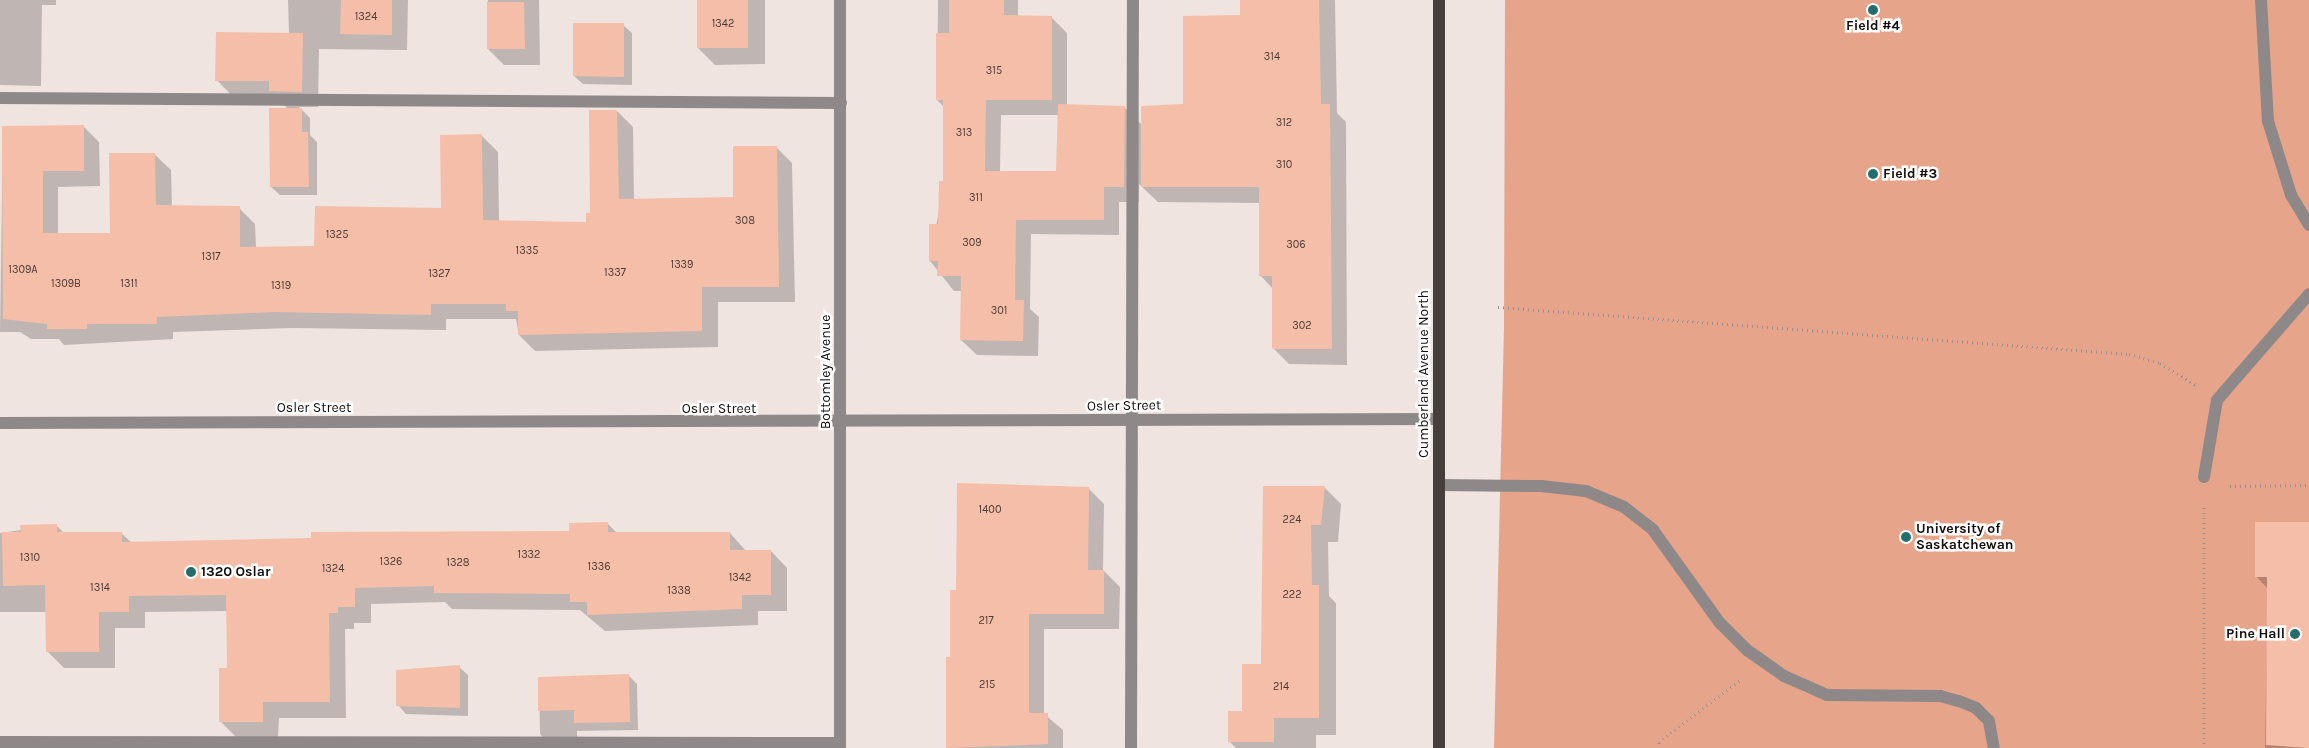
<!DOCTYPE html>
<style>
body{margin:0}
#map{position:relative;width:2309px;height:748px;overflow:hidden;background:#efe4e0;font-family:Karla,sans-serif}
div>[style]{position:absolute}
[style*='--x']{left:calc(var(--x)*1px);top:calc(var(--y)*1px);width:calc(var(--w)*1px);rotate:calc(var(--a)*1deg)}
.green>*{inset:0;background:#e6a48a}
.shadow>*{inset:0;background:#0003}
.building>*{inset:0;background:#f5bea8}
.path>*{height:3px;margin-top:-1.5px;transform-origin:0;background:repeating-linear-gradient(90deg,#99918e 0 1px,transparent 0 5px)}
.minor>*{height:12px;margin:-6px;padding:0 6px;transform-origin:6px;border-radius:6px;background:#8e8988}
.major>*{height:12px;margin:-6px;padding:0 6px;transform-origin:6px;border-radius:6px;background:#473f3c}
.dots>*{width:14px;height:14px;translate:-50% -50%;box-sizing:border-box;border:2px solid #fff;border-radius:50%}
span{translate:-50% -50%;white-space:nowrap;text-align:center;line-height:1.15;-webkit-text-stroke:5px #fff;paint-order:stroke}
.number-label{font-size:11px;color:#4b3a34}
.number-label span{-webkit-text-stroke-width:0}
.poi-label{font-size:14px;color:#120e0d;font-weight:700}
.left{translate:0 -50%;text-align:left}
.right{translate:-100% -50%;text-align:right}
.street-label{font-size:14px;color:#120e0d}
</style>
<div id="map">
<div class="green">
<div style="clip-path:polygon(1505px 0,2309px 0,2309px 748px,1494px 748px,1504px 327px)"></div>
</div>
<div class="shadow">
<div style="clip-path:polygon(0 0,56px 0,56px 5px,42px 5px,41px 86px,0 85px)"></div>
<div style="clip-path:polygon(288px 0,408px 0,407px 50px,319px 49px,318px 107px,299px 107px,310px 118px,310px 135px,317px 142px,317px 195px,280px 195px,271px 187px,288px 109px,276px 97px,232px 96px,217px 80px,289px 34px)"></div>
<div style="clip-path:polygon(488px 0,539px 0,540px 65px,504px 65px,488px 49px)"></div>
<div style="clip-path:polygon(698px 0,765px 0,765px 64px,715px 65px,698px 48px)"></div>
<div style="clip-path:polygon(evenodd,938px 0,1018px 0,1018px 17px,1051px 17px,1067px 33px,1067px 105px,1124px 107px,1142px 125px,1185px 105px,1241px 16px,1241px 0,1335px 0,1337px 113px,1346px 122px,1347px 365px,1289px 364px,1273px 348px,1273px 289px,1261px 276px,1260px 203px,1158px 202px,1139px 184px,1139px 202px,1119px 202px,1119px 235px,1031px 234px,1030px 309px,1039px 317px,1038px 356px,977px 355px,961px 340px,962px 291px,954px 291px,930px 261px,944px 182px,944px 107px,937px 100px,938px 0,1001px 115px,1059px 115px,1058px 172px,1000px 172px,1001px 115px)"></div>
<div style="clip-path:polygon(623px 25px,632px 33px,632px 85px,583px 84px,574px 76px)"></div>
<div style="clip-path:polygon(617px 111px,633px 127px,634px 200px,734px 199px,776px 147px,792px 163px,795px 302px,718px 302px,718px 347px,535px 351px,519px 335px,516px 319px,446px 319px,446px 330px,292px 328px,173px 332px,173px 339px,64px 345px,59px 339px,31px 339px,20px 332px,0 332px,3px 127px,83px 126px,99px 142px,100px 186px,58px 187px,58px 234px,112px 234px,154px 154px,171px 170px,172px 207px,239px 208px,255px 224px,256px 248px,316px 247px,442px 209px,482px 136px,498px 152px,499px 222px,588px 224px)"></div>
<div style="clip-path:polygon(1324px 487px,1341px 504px,1338px 542px,1328px 542px,1329px 596px,1336px 603px,1336px 735px,1316px 735px,1316px 748px,1236px 748px,1229px 741px,1262px 665px)"></div>
<div style="clip-path:polygon(1088px 488px,1104px 504px,1103px 570px,1120px 587px,1119px 629px,1044px 629px,1044px 714px,1063px 730px,1063px 748px,948px 748px,947px 658px,951px 658px,957px 591px)"></div>
<div style="clip-path:polygon(607px 523px,617px 533px,730px 533px,746px 551px,771px 551px,787px 568px,787px 611px,758px 611px,758px 625px,605px 631px,580px 610px,452px 609px,445px 602px,371px 604px,371px 623px,354px 623px,354px 629px,345px 629px,346px 718px,279px 718px,278px 738px,237px 738px,220px 721px,229px 669px,228px 611px,145px 612px,145px 628px,115px 628px,115px 668px,64px 668px,48px 652px,47px 612px,0 612px,0 533px,56px 525px,64px 533px,121px 533px,132px 543px,570px 532px)"></div>
<div style="clip-path:polygon(2309px 523px,2309px 748px,2265px 748px,2268px 589px,2256px 576px)"></div>
<div style="clip-path:polygon(459px 667px,468px 675px,468px 716px,406px 714px,398px 705px)"></div>
<div style="clip-path:polygon(629px 676px,637px 684px,638px 730px,577px 731px,577px 743px,549px 743px,540px 734px,539px 678px)"></div>
</div>
<div class="building">
<div style="clip-path:polygon(341px 0,392px 0,392px 35px,340px 34px)"></div>
<div style="clip-path:polygon(697px 0,748px 0,748px 48px,697px 48px)"></div>
<div style="clip-path:polygon(949px 0,1004px 0,1004px 15px,1052px 16px,1052px 100px,986px 100px,985px 171px,1056px 171px,1058px 104px,1125px 106px,1124px 187px,1104px 187px,1104px 220px,1016px 220px,1015px 300px,1024px 300px,1023px 341px,960px 340px,961px 276px,937px 276px,938px 261px,929px 261px,929px 224px,938px 224px,939px 181px,943px 181px,943px 100px,936px 100px,936px 33px,949px 33px)"></div>
<div style="clip-path:polygon(1240px 0,1319px 0,1321px 104px,1330px 104px,1332px 349px,1272px 349px,1272px 276px,1259px 276px,1259px 187px,1141px 187px,1141px 106px,1183px 104px,1183px 16px,1240px 15px)"></div>
<div style="clip-path:polygon(487px 2px,524px 2px,525px 49px,487px 49px)"></div>
<div style="clip-path:polygon(573px 23px,624px 23px,624px 77px,573px 76px)"></div>
<div style="clip-path:polygon(216px 32px,303px 33px,302px 92px,269px 91px,269px 81px,215px 81px)"></div>
<div style="clip-path:polygon(269px 108px,302px 108px,302px 132px,308px 132px,309px 187px,270px 187px)"></div>
<div style="clip-path:polygon(589px 110px,617px 110px,619px 199px,733px 197px,733px 146px,777px 146px,779px 287px,702px 287px,702px 331px,518px 335px,518px 311px,506px 311px,506px 304px,431px 304px,431px 315px,275px 312px,157px 317px,157px 324px,87px 324px,87px 329px,47px 329px,47px 324px,3px 319px,2px 126px,84px 125px,84px 171px,43px 171px,43px 233px,110px 233px,109px 153px,155px 153px,156px 205px,240px 206px,240px 247px,314px 246px,315px 206px,441px 208px,440px 135px,482px 134px,483px 220px,586px 222px,586px 213px,590px 213px)"></div>
<div style="clip-path:polygon(957px 483px,1089px 487px,1088px 570px,1104px 570px,1104px 614px,1029px 614px,1029px 713px,1048px 713px,1048px 744px,946px 748px,946px 657px,950px 657px,950px 590px,956px 590px)"></div>
<div style="clip-path:polygon(1263px 486px,1325px 486px,1321px 525px,1311px 525px,1312px 585px,1319px 585px,1319px 718px,1274px 718px,1274px 742px,1228px 742px,1228px 711px,1242px 711px,1242px 664px,1261px 664px)"></div>
<div style="clip-path:polygon(608px 522px,608px 532px,730px 532px,730px 550px,771px 550px,771px 595px,742px 595px,742px 609px,587px 615px,587px 602px,570px 602px,570px 594px,434px 593px,434px 586px,355px 588px,355px 607px,338px 607px,338px 613px,329px 613px,330px 702px,263px 702px,263px 722px,219px 722px,219px 668px,227px 668px,226px 595px,129px 596px,129px 612px,99px 612px,99px 652px,46px 652px,45px 585px,3px 586px,2px 532px,21px 532px,20px 525px,57px 524px,57px 532px,122px 532px,122px 542px,311px 538px,311px 532px,569px 531px,569px 523px)"></div>
<div style="clip-path:polygon(2255px 522px,2309px 522px,2309px 748px,2266px 745px,2267px 577px,2255px 577px)"></div>
<div style="clip-path:polygon(460px 665px,460px 708px,396px 706px,396px 670px)"></div>
<div style="clip-path:polygon(629px 674px,630px 722px,574px 723px,574px 710px,538px 711px,538px 677px)"></div>
</div>
<div class="path">
<div style="--x:1498;--y:307;--w:633;--a:4.26"></div>
<div style="--x:2129;--y:354;--w:32;--a:16"></div>
<div style="--x:2160;--y:363;--w:42;--a:31.4"></div>
<div style="--x:2230;--y:486;--w:79;--a:-0.7"></div>
<div style="--x:1659;--y:748;--w:6;--a:-90"></div>
<div style="--x:1659;--y:742;--w:104;--a:-37.2"></div>
<div style="--x:2204;--y:748;--w:244;--a:-90"></div>
</div>
<div class="minor">
<div style="--x:2261;--y:0;--w:121;--a:86.7"></div>
<div style="--x:2268;--y:121;--w:77;--a:72.7"></div>
<div style="--x:2291;--y:195;--w:35;--a:59"></div>
<div style="--x:0;--y:98;--w:841;--a:0.34"></div>
<div style="--x:0;--y:423;--w:1438;--a:-0.16"></div>
<div style="--x:2204;--y:477;--w:78;--a:-80.4"></div>
<div style="--x:2217;--y:400;--w:140;--a:-49"></div>
<div style="--x:1439;--y:485;--w:102;--a:0.6"></div>
<div style="--x:1541;--y:486;--w:45;--a:6.3"></div>
<div style="--x:1586;--y:491;--w:41;--a:22.8"></div>
<div style="--x:1624;--y:507;--w:37;--a:38"></div>
<div style="--x:1653;--y:530;--w:113;--a:54.3"></div>
<div style="--x:1719;--y:622;--w:40;--a:45"></div>
<div style="--x:1747;--y:650;--w:45;--a:35.1"></div>
<div style="--x:1784;--y:676;--w:47;--a:23.8"></div>
<div style="--x:1827;--y:695;--w:113;--a:0.5"></div>
<div style="--x:1940;--y:696;--w:20;--a:15"></div>
<div style="--x:1959;--y:701;--w:18;--a:22"></div>
<div style="--x:1976;--y:708;--w:18;--a:45"></div>
<div style="--x:1989;--y:721;--w:27;--a:80"></div>
<div style="--x:0;--y:742;--w:840;--a:0.07"></div>
<div style="--x:840;--y:748;--w:748;--a:-90"></div>
<div style="--x:1131;--y:748;--w:748;--a:-89.85"></div>
</div>
<div class="major">
<div style="--x:1439;--y:0;--w:748;--a:90"></div>
</div>
<div class="dots">
<div style="left:1873px;top:10px;background:#236e6a"></div>
<div style="left:1873px;top:174px;background:#236e6a"></div>
<div style="left:1906px;top:537px;background:#236e6a"></div>
<div style="left:191px;top:572px;background:#236e6a"></div>
<div style="left:2295px;top:634px;background:#236e6a"></div>
</div>
<div class="number-label">
<span style="left:366px;top:17px">1324</span>
<span style="left:723px;top:24px">1342</span>
<span style="left:1272px;top:57px">314</span>
<span style="left:994px;top:71px">315</span>
<span style="left:1284px;top:123px">312</span>
<span style="left:964px;top:133px">313</span>
<span style="left:1284px;top:165px">310</span>
<span style="left:976px;top:198px">311</span>
<span style="left:745px;top:221px">308</span>
<span style="left:337px;top:235px">1325</span>
<span style="left:972px;top:243px">309</span>
<span style="left:1296px;top:245px">306</span>
<span style="left:527px;top:251px">1335</span>
<span style="left:211px;top:257px">1317</span>
<span style="left:682px;top:265px">1339</span>
<span style="left:23px;top:270px">1309A</span>
<span style="left:615px;top:273px">1337</span>
<span style="left:439px;top:274px">1327</span>
<span style="left:66px;top:284px">1309B</span>
<span style="left:129px;top:284px">1311</span>
<span style="left:281px;top:286px">1319</span>
<span style="left:999px;top:311px">301</span>
<span style="left:1302px;top:326px">302</span>
<span style="left:990px;top:510px">1400</span>
<span style="left:1292px;top:520px">224</span>
<span style="left:529px;top:555px">1332</span>
<span style="left:30px;top:558px">1310</span>
<span style="left:391px;top:562px">1326</span>
<span style="left:458px;top:563px">1328</span>
<span style="left:599px;top:567px">1336</span>
<span style="left:333px;top:569px">1324</span>
<span style="left:740px;top:578px">1342</span>
<span style="left:100px;top:588px">1314</span>
<span style="left:679px;top:591px">1338</span>
<span style="left:1292px;top:595px">222</span>
<span style="left:986px;top:621px">217</span>
<span style="left:987px;top:685px">215</span>
<span style="left:1281px;top:687px">214</span>
</div>
<div class="poi-label">
<span style="left:1873px;top:26px">Field #4</span>
<span class="left" style="left:1883px;top:174px">Field #3</span>
<span class="left" style="left:1916px;top:537px">University of<br>Saskatchewan</span>
<span class="left" style="left:201px;top:572px">1320 Oslar</span>
<span class="right" style="left:2285px;top:634px">Pine Hall</span>
</div>
<div class="street-label">
<span style="left:826px;top:372px;rotate:-90deg">Bottomley Avenue</span>
<span style="left:1424px;top:374px;rotate:-90deg">Cumberland Avenue North</span>
<span style="left:1124px;top:406px;rotate:-1deg">Osler Street</span>
<span style="left:314px;top:408px">Osler Street</span>
<span style="left:719px;top:409px">Osler Street</span>
</div>
</div>
